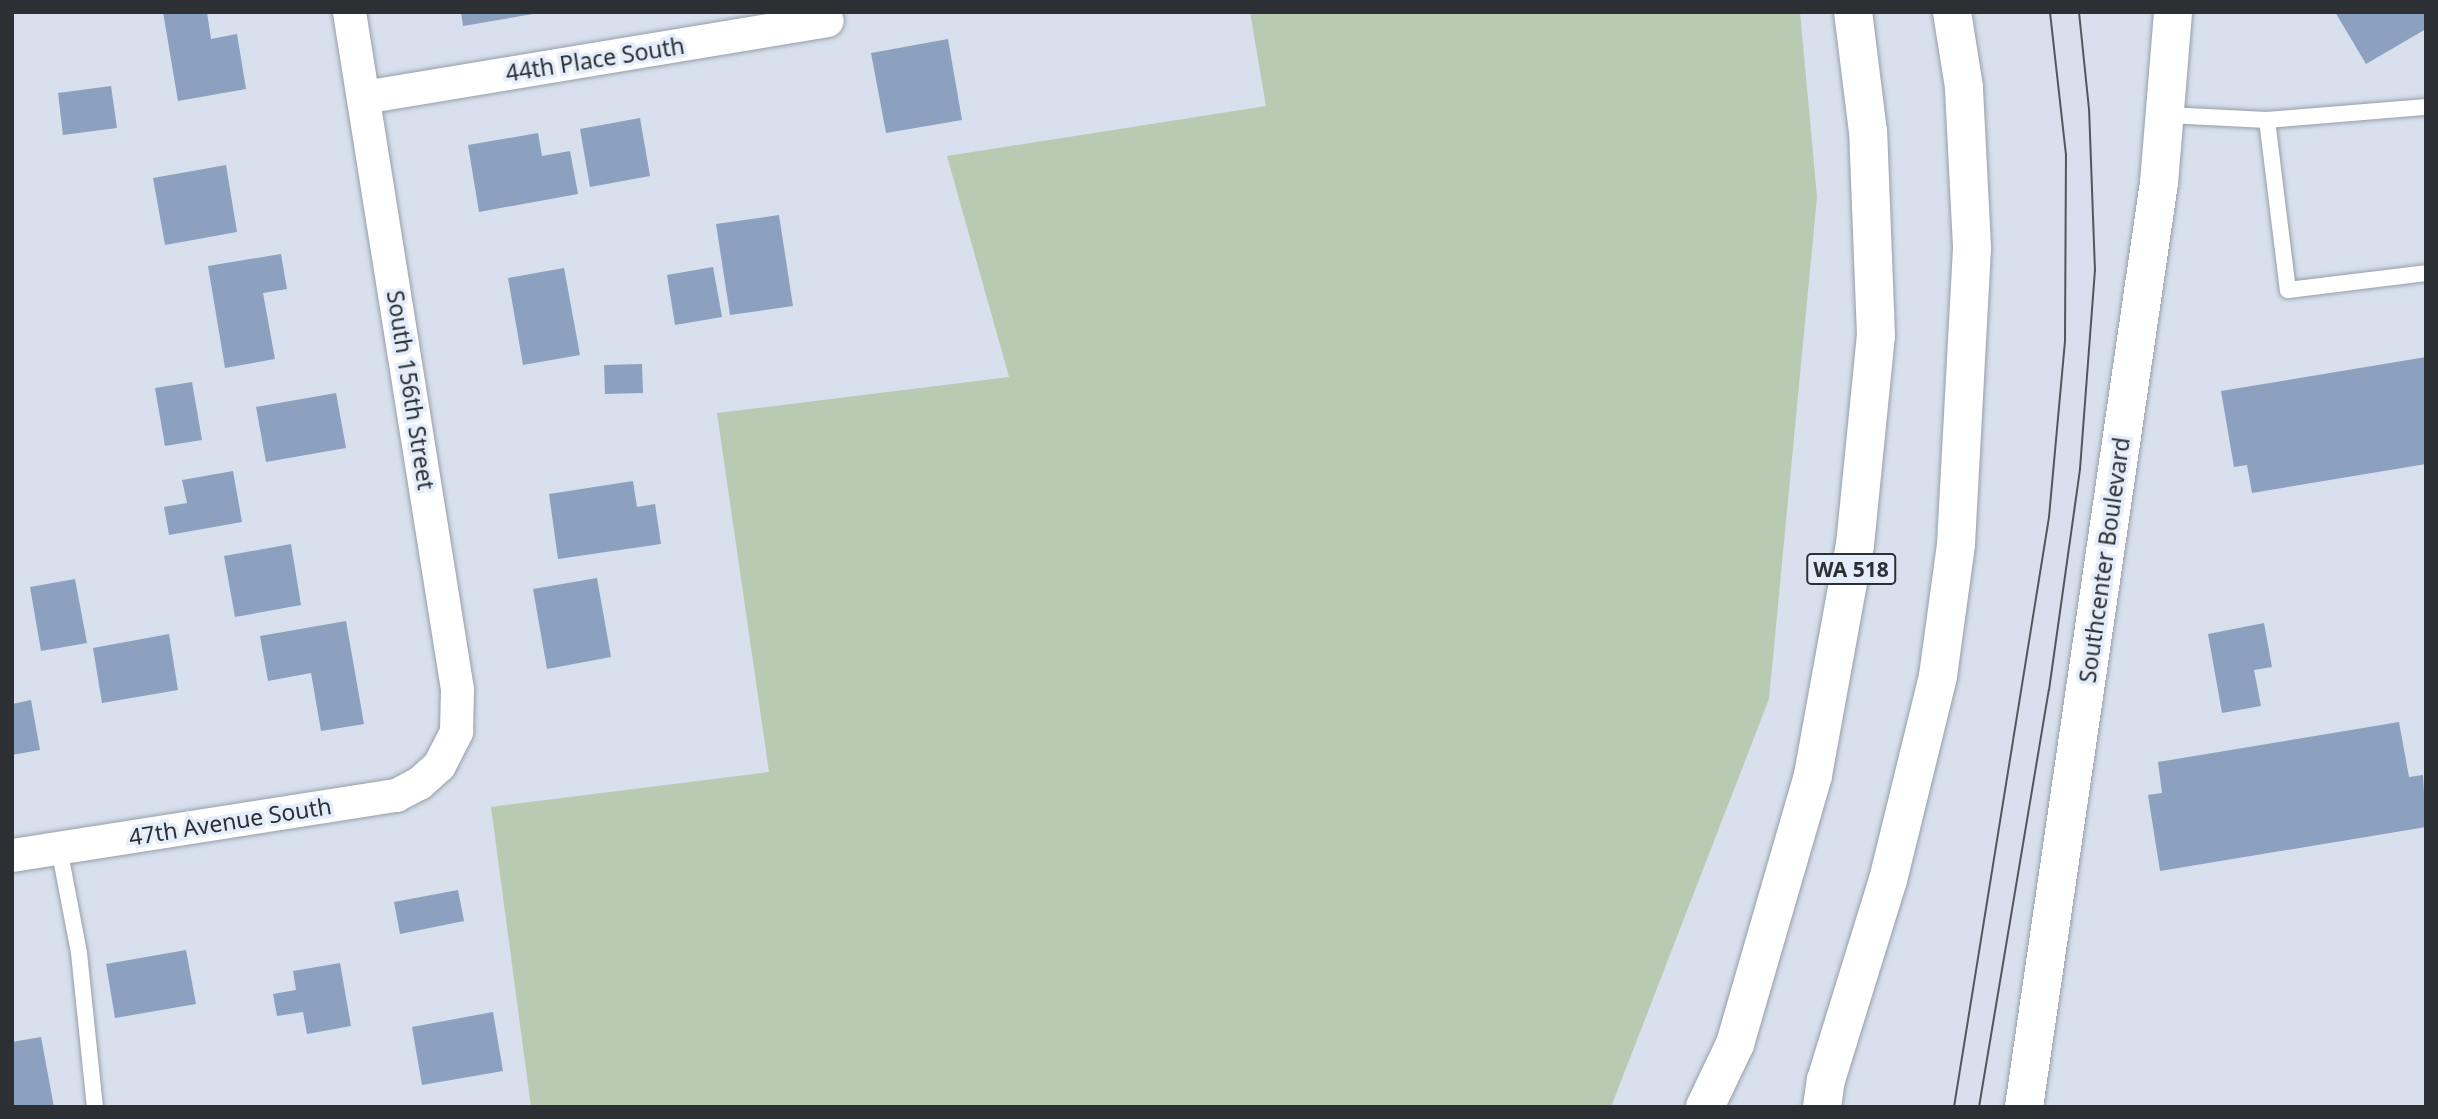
<!DOCTYPE html>
<style>
body{margin:0}
#map{position:relative;width:2438px;height:1119px;overflow:hidden;background:#d7e0ec;font-family:"Noto Sans",sans-serif}
div>[style]{position:absolute}
[style*='--x']{left:calc(var(--x)*1px);top:calc(var(--y)*1px);width:calc(var(--w)*1px);rotate:calc(var(--a)*1deg)}
.green>*{inset:0;background:#b9cab2}
.building>*{inset:0;background:#8ca1c0}
.roads{filter:drop-shadow(0 0 2px #969eaa) drop-shadow(0 0 2px #969eaa)}
.lane>*{height:16px;margin:-8px;padding:0 8px;transform-origin:8px;border-radius:8px;background:#fff}
.street>*{height:33px;margin:-16.5px;padding:0 16.5px;transform-origin:16.5px;border-radius:16.5px;background:#fff}
.secondary>*{height:38px;margin:-19px;padding:0 19px;transform-origin:19px;border-radius:19px;background:#fff}
.highway>*{height:38px;margin:-19px;padding:0 19px;transform-origin:19px;border-radius:19px;background:#fff}
.tram>*{height:2px;margin:-1px;padding:0 1px;transform-origin:1px;border-radius:1px;background:#53575d}
span{translate:-50% -50%;white-space:nowrap;text-align:center;line-height:1.15;-webkit-text-stroke:7px #e4edfa;paint-order:stroke}
.shield-label span{padding:2px 5px;background:#e4edfa;border:2px solid;border-radius:5px;-webkit-text-stroke-width:0}
.shield-label{font-size:21px;color:#2c2f34;font-weight:700}
.street-label{font-size:23px;color:#2c2f34}
.frame{position:absolute;inset:0;border:14px solid #2c2f34;pointer-events:none}
</style>
<div id="map">
<div class="green">
<div style="clip-path:polygon(1250px 12px,1800px 12px,1817px 197px,1769px 699px,1611px 1107px,531px 1107px,491px 807px,769px 772px,717px 413px,1009px 377px,947px 156px,1266px 106px)"></div>
</div>
<div class="building">
<div style="clip-path:polygon(163px 12px,207px 12px,211px 39px,237px 34px,246px 89px,178px 101px)"></div>
<div style="clip-path:polygon(461px 12px,533px 12px,533px 14px,463px 26px)"></div>
<div style="clip-path:polygon(2335px 12px,2426px 12px,2426px 29px,2366px 64px)"></div>
<div style="clip-path:polygon(948px 39px,962px 120px,886px 133px,871px 53px)"></div>
<div style="clip-path:polygon(111px 86px,117px 128px,63px 135px,58px 93px)"></div>
<div style="clip-path:polygon(640px 118px,650px 176px,590px 187px,580px 129px)"></div>
<div style="clip-path:polygon(538px 133px,542px 156px,570px 151px,578px 194px,479px 212px,468px 145px)"></div>
<div style="clip-path:polygon(226px 165px,237px 232px,165px 245px,153px 178px)"></div>
<div style="clip-path:polygon(779px 215px,793px 306px,730px 315px,716px 224px)"></div>
<div style="clip-path:polygon(281px 254px,287px 289px,263px 293px,275px 359px,225px 368px,208px 266px)"></div>
<div style="clip-path:polygon(713px 267px,722px 317px,675px 325px,667px 275px)"></div>
<div style="clip-path:polygon(564px 268px,580px 355px,523px 365px,508px 278px)"></div>
<div style="clip-path:polygon(2426px 357px,2426px 464px,2252px 493px,2247px 465px,2234px 467px,2221px 391px)"></div>
<div style="clip-path:polygon(642px 364px,643px 393px,605px 394px,604px 365px)"></div>
<div style="clip-path:polygon(192px 382px,202px 440px,165px 446px,155px 388px)"></div>
<div style="clip-path:polygon(336px 393px,346px 448px,266px 462px,256px 407px)"></div>
<div style="clip-path:polygon(233px 471px,242px 522px,169px 535px,164px 507px,187px 503px,182px 480px)"></div>
<div style="clip-path:polygon(633px 481px,637px 507px,655px 504px,661px 544px,558px 559px,549px 494px)"></div>
<div style="clip-path:polygon(291px 544px,301px 605px,235px 617px,224px 556px)"></div>
<div style="clip-path:polygon(597px 578px,611px 657px,547px 669px,533px 589px)"></div>
<div style="clip-path:polygon(75px 579px,87px 643px,41px 651px,30px 587px)"></div>
<div style="clip-path:polygon(346px 621px,364px 724px,321px 731px,311px 673px,268px 681px,260px 636px)"></div>
<div style="clip-path:polygon(2264px 623px,2272px 667px,2254px 670px,2261px 706px,2222px 713px,2208px 634px)"></div>
<div style="clip-path:polygon(169px 634px,178px 690px,102px 703px,93px 648px)"></div>
<div style="clip-path:polygon(31px 700px,40px 750px,12px 755px,12px 704px)"></div>
<div style="clip-path:polygon(2399px 722px,2409px 777px,2423px 775px,2426px 827px,2160px 871px,2148px 795px,2162px 793px,2158px 762px)"></div>
<div style="clip-path:polygon(458px 890px,464px 921px,400px 934px,394px 902px)"></div>
<div style="clip-path:polygon(186px 950px,196px 1004px,115px 1018px,106px 964px)"></div>
<div style="clip-path:polygon(340px 963px,351px 1026px,307px 1034px,303px 1012px,277px 1016px,273px 994px,296px 990px,293px 971px)"></div>
<div style="clip-path:polygon(493px 1012px,503px 1071px,422px 1085px,412px 1027px)"></div>
<div style="clip-path:polygon(41px 1037px,54px 1107px,12px 1107px,12px 1042px)"></div>
</div>
<div class="roads">
<div class="lane">
<div style="--x:2167;--y:115;--w:100;--a:2.9"></div>
<div style="--x:2267;--y:120;--w:160;--a:-4.7"></div>
<div style="--x:2267;--y:120;--w:171;--a:83"></div>
<div style="--x:2288;--y:290;--w:139;--a:-7"></div>
<div style="--x:59;--y:848;--w:107;--a:79.2"></div>
<div style="--x:79;--y:953;--w:155;--a:84.1"></div>
</div>
<div class="street">
<div style="--x:363;--y:97;--w:470;--a:-9.4"></div>
<div style="--x:12;--y:855;--w:389;--a:-8.9"></div>
<div style="--x:396;--y:795;--w:26;--a:-28"></div>
<div style="--x:419;--y:783;--w:27;--a:-42"></div>
<div style="--x:439;--y:765;--w:38;--a:-63"></div>
<div style="--x:456;--y:731;--w:42;--a:-88.6"></div>
<div style="--x:457;--y:689;--w:686;--a:-99.06"></div>
</div>
<div class="secondary">
<div style="--x:2024;--y:1107;--w:934;--a:-81.69"></div>
<div style="--x:2159;--y:183;--w:172;--a:-85.3"></div>
</div>
<div class="highway">
<div style="--x:1705;--y:1107;--w:70;--a:-64.5"></div>
<div style="--x:1735;--y:1044;--w:280;--a:-73.8"></div>
<div style="--x:1813;--y:775;--w:234;--a:-79.7"></div>
<div style="--x:1855;--y:545;--w:210;--a:-84.3"></div>
<div style="--x:1876;--y:336;--w:204;--a:-92.2"></div>
<div style="--x:1868;--y:132;--w:121;--a:-97.1"></div>
<div style="--x:1822;--y:1107;--w:27;--a:-82"></div>
<div style="--x:1826;--y:1080;--w:209;--a:-72.8"></div>
<div style="--x:1888;--y:880;--w:210;--a:-76.2"></div>
<div style="--x:1938;--y:676;--w:133;--a:-82.2"></div>
<div style="--x:1956;--y:544;--w:297;--a:-86.9"></div>
<div style="--x:1972;--y:247;--w:160;--a:-92.9"></div>
<div style="--x:1964;--y:87;--w:76;--a:-99.1"></div>
</div>
</div>
<div class="tram">
<div style="--x:1954;--y:1107;--w:598;--a:-80.85"></div>
<div style="--x:2049;--y:517;--w:178;--a:-84.8"></div>
<div style="--x:2065;--y:340;--w:185;--a:-89.7"></div>
<div style="--x:2066;--y:155;--w:144;--a:-96.4"></div>
<div style="--x:1979;--y:1107;--w:423;--a:-80.5"></div>
<div style="--x:2049;--y:690;--w:223;--a:-82"></div>
<div style="--x:2080;--y:469;--w:199;--a:-85.7"></div>
<div style="--x:2095;--y:271;--w:162;--a:-92.1"></div>
<div style="--x:2089;--y:109;--w:98;--a:-95.9"></div>
</div>
<div class="shield-label">
<span style="left:1851px;top:569px">WA 518</span>
</div>
<div class="street-label">
<span style="left:595px;top:59px;rotate:-9deg">44th Place South</span>
<span style="left:411px;top:390px;rotate:81deg">South 156th Street</span>
<span style="left:2104px;top:560px;rotate:-82deg">Southcenter Boulevard</span>
<span style="left:230px;top:821px;rotate:-9deg">47th Avenue South</span>
</div>
<div class="frame"></div>
</div>
